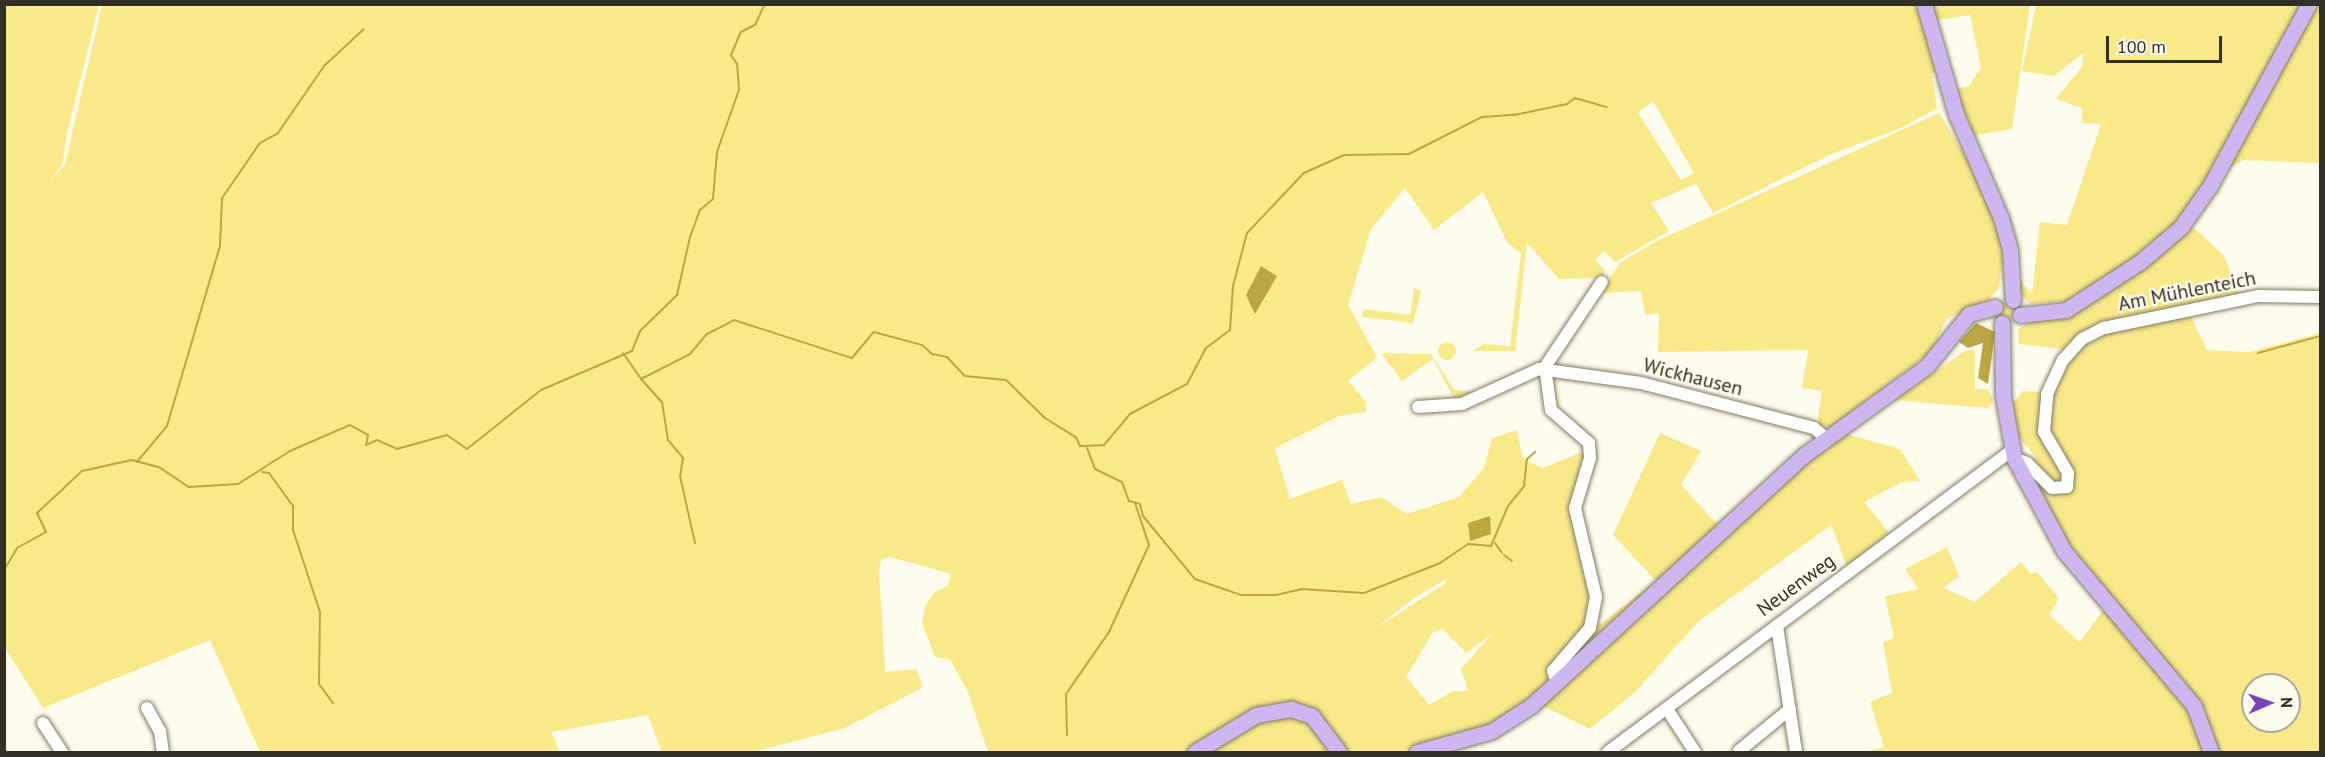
<!DOCTYPE html>
<meta charset="utf-8">
<style>
body{margin:0}
#map{position:relative;width:2325px;height:757px;overflow:hidden;background:#fefced;font-family:"PT Sans",sans-serif}
div>[style]{position:absolute}
[style*='--x']{left:calc(var(--x)*1px);top:calc(var(--y)*1px);width:calc(var(--w)*1px);rotate:calc(var(--a)*1deg)}
.green>*{inset:0;background:#f9e989}
.round{border-radius:50%}
.water>*{inset:0;background:#b9a841}
.stream>*{height:2px;margin:-1px;padding:0 1px;transform-origin:1px;border-radius:1px;background:#b9a841}
.roads{filter:drop-shadow(0 0 2px #7e7b64) drop-shadow(0 0 2px #7e7b64)}
.minor>*{height:12px;margin:-6px;padding:0 6px;transform-origin:6px;border-radius:6px;background:#fff}
.major>*{height:15px;margin:-7.5px;padding:0 7.5px;transform-origin:7.5px;border-radius:7.5px;background:#ceb6f0}
span{translate:-50% -50%;white-space:nowrap;text-align:center;line-height:1.15;-webkit-text-stroke:4.5px #fefced;paint-order:stroke}
.street-label{font-size:20px;color:#312f26}
.frame{position:absolute;inset:0;border:6px solid #312f26;pointer-events:none}
.north{position:absolute;left:2241px;top:673px;width:60px;height:60px;box-sizing:border-box;background:#fefced;border:2px solid #acaa9d;border-radius:50%;rotate:88deg;font-size:16px;font-weight:700;line-height:24px;text-align:center;color:#312f26}
.north::after{content:'';display:block;margin:auto;width:21px;height:27px;background:#7a43ba;clip-path:polygon(50% 0,100% 100%,50% 72%,0 100%)}
.scale{position:absolute;left:2106px;top:36px;width:116px;height:27px;box-sizing:border-box;border:3px solid #312f26;border-top:0;padding-left:8px;font-size:18px;line-height:21px;white-space:nowrap;color:#312f26;-webkit-text-stroke:4px #fefced;paint-order:stroke}
</style>
<div id="map">
<div class="green">
<div style="clip-path:polygon(evenodd,5px 5px,99px 5px,66px 137px,63px 163px,48px 184px,65px 164px,102px 5px,1919px 5px,1940px 71px,1932px 73px,1937px 108px,1901px 128px,1829px 155px,1713px 213px,1696px 184px,1651px 203px,1669px 231px,1615px 262px,1604px 251px,1595px 260px,1605px 271px,1602px 278px,1559px 279px,1527px 243px,1515px 351px,1472px 351px,1484px 344px,1510px 346px,1521px 254px,1507px 242px,1483px 192px,1434px 230px,1405px 188px,1371px 229px,1348px 305px,1377px 357px,1348px 381px,1366px 402px,1366px 412px,1339px 416px,1275px 448px,1290px 499px,1342px 480px,1351px 504px,1381px 497px,1407px 514px,1459px 497px,1484px 468px,1492px 438px,1517px 430px,1523px 459px,1543px 468px,1585px 451px,1573px 508px,1591px 591px,1587px 627px,1549px 667px,1548px 686px,1504px 721px,1408px 752px,1345px 752px,1323px 722px,1283px 713px,1311px 723px,1334px 752px,988px 752px,968px 692px,950px 659px,935px 657px,922px 623px,925px 606px,935px 592px,948px 586px,951px 574px,890px 557px,882px 559px,879px 569px,885px 672px,916px 669px,923px 687px,845px 728px,753px 752px,662px 752px,648px 715px,551px 732px,560px 752px,260px 752px,210px 640px,43px 708px,5px 648px,5px 5px,1653px 101px,1694px 173px,1681px 180px,1638px 113px,1653px 101px,5px 5px,1445px 580px,1446px 583px,1375px 629px,1417px 596px,1445px 580px,5px 5px,1443px 629px,1466px 653px,1493px 633px,1461px 669px,1468px 691px,1453px 691px,1429px 705px,1406px 677px,1433px 632px,1443px 629px)"></div>
<div style="clip-path:polygon(1927px 5px,2030px 5px,2012px 129px,1970px 136px,1956px 89px,1969px 86px,1981px 68px,1970px 15px,1933px 21px)"></div>
<div style="clip-path:polygon(2036px 5px,2320px 5px,2320px 163px,2243px 160px,2233px 167px,2219px 161px,2180px 220px,2126px 264px,2069px 301px,2030px 304px,2017px 290px,2017px 278px,2032px 294px,2040px 222px,2067px 225px,2101px 124px,2082px 123px,2082px 108px,2056px 99px,2082px 67px,2083px 53px,2054px 76px,2022px 71px)"></div>
<div style="clip-path:polygon(1939px 113px,1986px 190px,2003px 252px,2003px 286px,2001px 266px,1999px 288px,1988px 300px,1946px 319px,1933px 350px,1830px 428px,1817px 425px,1822px 391px,1802px 388px,1808px 350px,1658px 352px,1659px 313px,1645px 315px,1641px 291px,1599px 293px,1621px 262px,1659px 240px)"></div>
<div style="clip-path:polygon(evenodd,2193px 227px,2224px 256px,2239px 295px,2141px 314px,2189px 313px,2207px 350px,2249px 352px,2320px 333px,2320px 752px,1865px 752px,1884px 747px,1870px 702px,1892px 693px,1883px 642px,1894px 638px,1885px 596px,1919px 589px,1905px 569px,1947px 547px,1959px 576px,1943px 588px,1975px 602px,2021px 562px,2031px 574px,2037px 572px,2059px 599px,2049px 615px,2080px 642px,2106px 606px,2064px 546px,2021px 464px,2036px 457px,2010px 427px,2011px 406px,2023px 391px,2046px 392px,2063px 349px,2019px 344px,2018px 329px,2141px 267px,2193px 227px,2253px 685px,2289px 685px,2289px 721px,2253px 721px,2253px 685px)"></div>
<div style="clip-path:polygon(1414px 288px,1421px 291px,1413px 323px,1362px 317px,1364px 309px,1410px 315px)"></div>
<div class="round" style="left:1999px;top:303px;width:16px;height:16px"></div>
<div class="round" style="left:1438px;top:342px;width:18px;height:18px"></div>
<div style="clip-path:polygon(1975px 350px,1975px 389px,1988px 389px,1993px 401px,1988px 408px,1895px 400px,1965px 351px)"></div>
<div style="clip-path:polygon(1381px 353px,1431px 354px,1454px 390px,1475px 392px,1456px 402px,1433px 359px,1402px 381px)"></div>
<div style="clip-path:polygon(1660px 433px,1701px 451px,1681px 485px,1718px 525px,1566px 670px,1559px 666px,1590px 632px,1656px 581px,1613px 535px)"></div>
<div style="clip-path:polygon(1846px 434px,1900px 449px,1920px 481px,1902px 482px,1864px 502px,1889px 533px,1847px 566px,1831px 525px,1699px 621px,1635px 692px,1590px 729px,1545px 707px,1497px 732px,1803px 461px)"></div>
</div>
<div class="water">
<div style="clip-path:polygon(1261px 266px,1277px 276px,1255px 314px,1246px 295px)"></div>
<div style="clip-path:polygon(1976px 323px,1995px 332px,1988px 384px,1978px 378px,1983px 343px,1968px 348px,1959px 342px)"></div>
<div style="clip-path:polygon(1490px 516px,1491px 534px,1470px 541px,1468px 523px)"></div>
</div>
<div class="stream">
<div style="--x:623;--y:353;--w:32;--a:55"></div>
<div style="--x:641;--y:379;--w:55;--a:-27"></div>
<div style="--x:690;--y:354;--w:26;--a:-50"></div>
<div style="--x:707;--y:334;--w:30;--a:-27"></div>
<div style="--x:734;--y:320;--w:124;--a:17.9"></div>
<div style="--x:852;--y:358;--w:34;--a:-50"></div>
<div style="--x:874;--y:332;--w:50;--a:15.2"></div>
<div style="--x:922;--y:345;--w:13;--a:42"></div>
<div style="--x:932;--y:354;--w:15;--a:11"></div>
<div style="--x:947;--y:357;--w:26;--a:47"></div>
<div style="--x:965;--y:376;--w:41;--a:5.6"></div>
<div style="--x:1006;--y:380;--w:54;--a:44.3"></div>
<div style="--x:1045;--y:418;--w:36;--a:32"></div>
<div style="--x:1076;--y:437;--w:10;--a:66"></div>
<div style="--x:1080;--y:446;--w:24;--a:-2"></div>
<div style="--x:1104;--y:445;--w:40;--a:-50"></div>
<div style="--x:1130;--y:414;--w:64;--a:-27.8"></div>
<div style="--x:1187;--y:384;--w:41;--a:-62.2"></div>
<div style="--x:1206;--y:348;--w:30;--a:-37"></div>
<div style="--x:1230;--y:330;--w:44;--a:-86.1"></div>
<div style="--x:1233;--y:286;--w:55;--a:-75.2"></div>
<div style="--x:1247;--y:233;--w:83;--a:-46.5"></div>
<div style="--x:1304;--y:173;--w:44;--a:-24.2"></div>
<div style="--x:1344;--y:155;--w:65;--a:-0.9"></div>
<div style="--x:1409;--y:154;--w:82;--a:-26.9"></div>
<div style="--x:1482;--y:117;--w:32;--a:-4"></div>
<div style="--x:1514;--y:115;--w:54;--a:-11.7"></div>
<div style="--x:1567;--y:104;--w:10;--a:-37"></div>
<div style="--x:1575;--y:98;--w:33;--a:16"></div>
<div style="--x:2258;--y:353;--w:64;--a:-15.3"></div>
<div style="--x:641;--y:379;--w:31;--a:48"></div>
<div style="--x:662;--y:402;--w:38;--a:81"></div>
<div style="--x:668;--y:440;--w:23;--a:50"></div>
<div style="--x:683;--y:458;--w:18;--a:99"></div>
<div style="--x:680;--y:476;--w:69;--a:77.4"></div>
<div style="--x:1087;--y:448;--w:22;--a:69"></div>
<div style="--x:1095;--y:469;--w:30;--a:26"></div>
<div style="--x:1122;--y:482;--w:20;--a:70"></div>
<div style="--x:1129;--y:501;--w:11;--a:15"></div>
<div style="--x:1140;--y:504;--w:12;--a:76"></div>
<div style="--x:1143;--y:516;--w:82;--a:50.5"></div>
<div style="--x:1195;--y:579;--w:49;--a:19.2"></div>
<div style="--x:1241;--y:595;--w:35;--a:0"></div>
<div style="--x:1276;--y:595;--w:26;--a:-13"></div>
<div style="--x:1301;--y:589;--w:63;--a:3.6"></div>
<div style="--x:1364;--y:593;--w:82;--a:-21.5"></div>
<div style="--x:1440;--y:563;--w:34;--a:-34"></div>
<div style="--x:1468;--y:544;--w:23;--a:5"></div>
<div style="--x:1491;--y:546;--w:43;--a:-67"></div>
<div style="--x:1508;--y:506;--w:26;--a:-51"></div>
<div style="--x:1524;--y:486;--w:27;--a:-84"></div>
<div style="--x:1527;--y:459;--w:11;--a:-41"></div>
<div style="--x:137;--y:462;--w:47;--a:-50.2"></div>
<div style="--x:167;--y:426;--w:188;--a:-73.6"></div>
<div style="--x:220;--y:246;--w:48;--a:-87.6"></div>
<div style="--x:222;--y:198;--w:67;--a:-55.4"></div>
<div style="--x:260;--y:143;--w:21;--a:-29"></div>
<div style="--x:278;--y:133;--w:81;--a:-55.5"></div>
<div style="--x:324;--y:66;--w:54;--a:-42.8"></div>
<div style="--x:262;--y:472;--w:7;--a:8"></div>
<div style="--x:269;--y:473;--w:41;--a:54"></div>
<div style="--x:293;--y:506;--w:24;--a:90"></div>
<div style="--x:293;--y:530;--w:86;--a:71.8"></div>
<div style="--x:320;--y:612;--w:72;--a:90.8"></div>
<div style="--x:319;--y:684;--w:24;--a:54"></div>
<div style="--x:1495;--y:543;--w:12;--a:55"></div>
<div style="--x:1504;--y:555;--w:10;--a:37"></div>
<div style="--x:4;--y:570;--w:26;--a:-59"></div>
<div style="--x:17;--y:548;--w:33;--a:-29"></div>
<div style="--x:46;--y:532;--w:21;--a:-115"></div>
<div style="--x:37;--y:513;--w:62;--a:-43"></div>
<div style="--x:82;--y:471;--w:51;--a:-12.4"></div>
<div style="--x:132;--y:460;--w:28;--a:15"></div>
<div style="--x:159;--y:467;--w:36;--a:34"></div>
<div style="--x:189;--y:487;--w:49;--a:-3.5"></div>
<div style="--x:238;--y:484;--w:62;--a:-32.4"></div>
<div style="--x:290;--y:451;--w:65;--a:-23.4"></div>
<div style="--x:350;--y:425;--w:21;--a:29"></div>
<div style="--x:368;--y:435;--w:10;--a:101"></div>
<div style="--x:366;--y:445;--w:12;--a:-24"></div>
<div style="--x:377;--y:440;--w:22;--a:24"></div>
<div style="--x:397;--y:449;--w:52;--a:-15.6"></div>
<div style="--x:447;--y:435;--w:24;--a:35"></div>
<div style="--x:467;--y:449;--w:95;--a:-38.6"></div>
<div style="--x:541;--y:390;--w:99;--a:-23.2"></div>
<div style="--x:632;--y:351;--w:22;--a:-68"></div>
<div style="--x:640;--y:331;--w:52;--a:-44.2"></div>
<div style="--x:677;--y:295;--w:59;--a:-77.4"></div>
<div style="--x:690;--y:237;--w:29;--a:-70"></div>
<div style="--x:700;--y:210;--w:17;--a:-40"></div>
<div style="--x:713;--y:199;--w:47;--a:-85.1"></div>
<div style="--x:717;--y:152;--w:66;--a:-70.5"></div>
<div style="--x:739;--y:90;--w:26;--a:-94"></div>
<div style="--x:737;--y:64;--w:11;--a:-124"></div>
<div style="--x:731;--y:55;--w:25;--a:-67"></div>
<div style="--x:741;--y:32;--w:16;--a:-27"></div>
<div style="--x:755;--y:25;--w:23;--a:-65"></div>
<div style="--x:1067;--y:735;--w:41;--a:-91.4"></div>
<div style="--x:1066;--y:694;--w:75;--a:-55.3"></div>
<div style="--x:1109;--y:632;--w:96;--a:-65.3"></div>
<div style="--x:1149;--y:545;--w:44;--a:-108.4"></div>
</div>
<div class="roads">
<div class="minor">
<div style="--x:1418;--y:407;--w:44;--a:-3.9"></div>
<div style="--x:1462;--y:404;--w:85;--a:-24.4"></div>
<div style="--x:1539;--y:369;--w:103;--a:7.8"></div>
<div style="--x:1641;--y:383;--w:179;--a:14.6"></div>
<div style="--x:1814;--y:428;--w:16;--a:40"></div>
<div style="--x:2014;--y:458;--w:14;--a:21"></div>
<div style="--x:2027;--y:463;--w:35;--a:45"></div>
<div style="--x:2052;--y:488;--w:15;--a:-4"></div>
<div style="--x:2067;--y:487;--w:14;--a:-86"></div>
<div style="--x:2068;--y:473;--w:48;--a:-120.3"></div>
<div style="--x:2044;--y:432;--w:38;--a:-85"></div>
<div style="--x:2047;--y:394;--w:38;--a:-65"></div>
<div style="--x:2063;--y:360;--w:28;--a:-48"></div>
<div style="--x:2082;--y:339;--w:25;--a:-27"></div>
<div style="--x:2104;--y:328;--w:158;--a:-11.7"></div>
<div style="--x:2259;--y:296;--w:61;--a:0.9"></div>
<div style="--x:1777;--y:626;--w:127;--a:81.4"></div>
<div style="--x:1557;--y:683;--w:13;--a:-108"></div>
<div style="--x:1553;--y:671;--w:57;--a:-49.3"></div>
<div style="--x:1590;--y:628;--w:32;--a:-79"></div>
<div style="--x:1596;--y:597;--w:91;--a:-103.3"></div>
<div style="--x:1575;--y:508;--w:52;--a:-73.3"></div>
<div style="--x:1590;--y:458;--w:15;--a:-94"></div>
<div style="--x:1589;--y:443;--w:50;--a:-139"></div>
<div style="--x:1551;--y:410;--w:43;--a:-97.9"></div>
<div style="--x:1545;--y:367;--w:102;--a:-56.2"></div>
<div style="--x:147;--y:708;--w:26;--a:61"></div>
<div style="--x:160;--y:731;--w:21;--a:82"></div>
<div style="--x:1667;--y:709;--w:51;--a:56.9"></div>
<div style="--x:43;--y:723;--w:35;--a:57"></div>
<div style="--x:1739;--y:751;--w:66;--a:-39.5"></div>
<div style="--x:1608;--y:752;--w:503;--a:-36.76"></div>
</div>
<div class="major">
<div style="--x:1924;--y:4;--w:115;--a:73.8"></div>
<div style="--x:1956;--y:114;--w:113;--a:66.6"></div>
<div style="--x:2001;--y:218;--w:33;--a:74"></div>
<div style="--x:2010;--y:250;--w:50;--a:86.6"></div>
<div style="--x:2020;--y:315;--w:46;--a:-6.2"></div>
<div style="--x:2066;--y:310;--w:88;--a:-33"></div>
<div style="--x:2140;--y:262;--w:54;--a:-40.5"></div>
<div style="--x:2181;--y:227;--w:50;--a:-54.7"></div>
<div style="--x:2210;--y:186;--w:207;--a:-61.5"></div>
<div style="--x:2002;--y:323;--w:73;--a:89.2"></div>
<div style="--x:2003;--y:396;--w:63;--a:79.9"></div>
<div style="--x:2014;--y:458;--w:106;--a:61.7"></div>
<div style="--x:2064;--y:551;--w:202;--a:50"></div>
<div style="--x:2194;--y:706;--w:49;--a:69.7"></div>
<div style="--x:1195;--y:752;--w:71;--a:-31.2"></div>
<div style="--x:1256;--y:715;--w:36;--a:-10"></div>
<div style="--x:1291;--y:709;--w:22;--a:18"></div>
<div style="--x:1312;--y:716;--w:45;--a:53.1"></div>
<div style="--x:1417;--y:752;--w:78;--a:-15.6"></div>
<div style="--x:1492;--y:731;--w:48;--a:-33"></div>
<div style="--x:1532;--y:705;--w:369;--a:-42.6"></div>
<div style="--x:1804;--y:455;--w:152;--a:-35.9"></div>
<div style="--x:1927;--y:366;--w:67;--a:-51.1"></div>
<div style="--x:1969;--y:314;--w:27;--a:-15"></div>
</div>
</div>
<div class="street-label">
<span style="left:2187px;top:291px;rotate:-11deg">Am Mühlenteich</span>
<span style="left:1693px;top:377px;rotate:14deg">Wickhausen</span>
<span style="left:1796px;top:585px;rotate:-36deg">Neuenweg</span>
</div>
<div class="frame"></div>
<div class="north">N</div>
<div class="scale">100 m</div>
</div>
